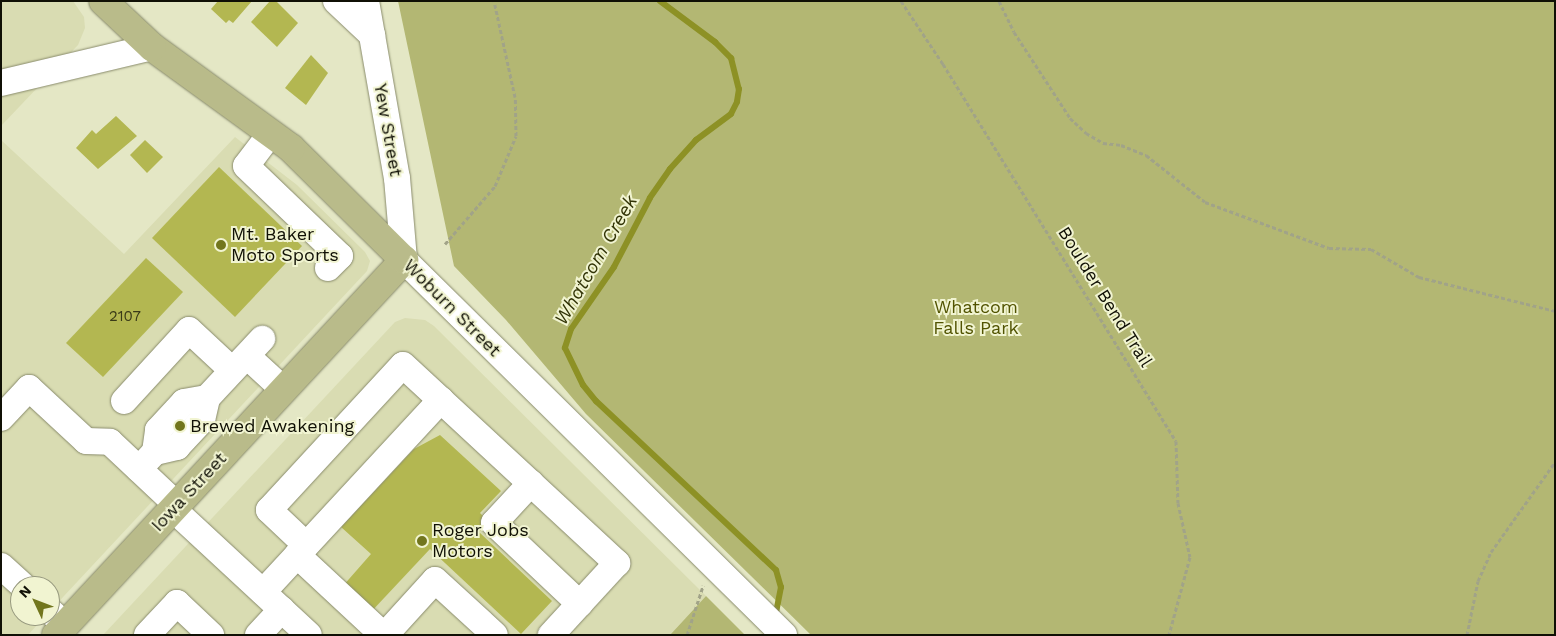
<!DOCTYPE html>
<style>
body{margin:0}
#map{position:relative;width:1556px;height:636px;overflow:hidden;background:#e4e7c5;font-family:"Work Sans",sans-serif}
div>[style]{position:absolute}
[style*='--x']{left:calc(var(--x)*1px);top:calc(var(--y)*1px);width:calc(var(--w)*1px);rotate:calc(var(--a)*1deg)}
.built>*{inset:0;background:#d9dcb2}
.green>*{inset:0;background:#b3b773}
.stream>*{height:6px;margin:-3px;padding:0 3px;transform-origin:3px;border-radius:3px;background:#8d9125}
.building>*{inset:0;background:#b3b751}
.path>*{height:3px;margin-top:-1.5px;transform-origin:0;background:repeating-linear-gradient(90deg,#a1a388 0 4px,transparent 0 6.5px)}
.roads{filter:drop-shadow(0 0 1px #898b6c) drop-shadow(0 0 1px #898b6c)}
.minor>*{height:26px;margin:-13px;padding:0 13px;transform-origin:13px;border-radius:13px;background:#fff}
.major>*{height:28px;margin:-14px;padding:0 14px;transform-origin:14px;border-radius:14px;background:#b9bb8a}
.dots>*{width:14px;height:14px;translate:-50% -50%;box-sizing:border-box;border:2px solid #f1f4d1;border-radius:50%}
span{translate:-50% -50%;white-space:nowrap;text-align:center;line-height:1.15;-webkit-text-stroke:4px #f1f4d1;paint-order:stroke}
.number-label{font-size:15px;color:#393a18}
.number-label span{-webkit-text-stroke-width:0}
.street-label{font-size:18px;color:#101005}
.poi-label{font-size:18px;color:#101005}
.left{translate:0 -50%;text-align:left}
.park-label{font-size:18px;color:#515301}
.water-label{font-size:19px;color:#323407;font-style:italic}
.frame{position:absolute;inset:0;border:2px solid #101005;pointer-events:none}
.north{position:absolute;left:10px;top:576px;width:50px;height:50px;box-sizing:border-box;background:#f1f4d1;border:1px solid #97997f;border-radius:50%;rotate:313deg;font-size:14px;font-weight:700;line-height:20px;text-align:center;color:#101005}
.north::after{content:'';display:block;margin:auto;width:18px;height:22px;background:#72761d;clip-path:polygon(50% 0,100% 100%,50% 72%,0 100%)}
</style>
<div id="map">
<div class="built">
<div style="clip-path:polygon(1px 1px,73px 1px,84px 17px,85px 28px,78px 45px,1px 126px)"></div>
<div style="clip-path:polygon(235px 137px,297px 185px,365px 252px,370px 261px,367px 271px,50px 611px,50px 586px,20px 586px,20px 616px,45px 616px,28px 635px,1px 635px,1px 140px,124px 254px)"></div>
<div style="clip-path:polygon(405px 318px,425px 320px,434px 326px,706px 596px,670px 635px,103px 635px,395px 322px)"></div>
</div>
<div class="green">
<div style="clip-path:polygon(398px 1px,1555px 1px,1555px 635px,811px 635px,586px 414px,506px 320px,454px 266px)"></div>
<div style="clip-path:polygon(706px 596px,745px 635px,746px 635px,670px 635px)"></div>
</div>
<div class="stream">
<div style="--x:660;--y:1;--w:69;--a:36.7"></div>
<div style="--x:715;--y:42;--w:23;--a:45"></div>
<div style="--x:731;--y:58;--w:32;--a:76"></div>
<div style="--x:739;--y:89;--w:13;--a:99"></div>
<div style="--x:737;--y:102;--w:13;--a:117"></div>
<div style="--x:731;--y:114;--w:44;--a:143.4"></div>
<div style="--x:696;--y:140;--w:39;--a:132"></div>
<div style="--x:670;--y:169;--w:35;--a:125"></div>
<div style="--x:650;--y:198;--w:78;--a:117.6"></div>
<div style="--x:614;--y:267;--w:75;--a:124.7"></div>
<div style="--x:571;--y:329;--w:20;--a:108"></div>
<div style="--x:565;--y:348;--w:41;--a:64.1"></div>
<div style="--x:583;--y:385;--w:21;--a:51"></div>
<div style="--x:596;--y:401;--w:247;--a:43.2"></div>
<div style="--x:776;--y:570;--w:18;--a:74"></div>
<div style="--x:781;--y:587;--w:31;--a:101"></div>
</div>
<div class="building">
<div style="clip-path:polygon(218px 1px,252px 1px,233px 23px,229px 20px,226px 23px,211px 9px)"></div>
<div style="clip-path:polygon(270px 1px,276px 1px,298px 23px,277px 47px,251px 22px)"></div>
<div style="clip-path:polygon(311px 55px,328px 73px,306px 105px,285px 88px)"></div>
<div style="clip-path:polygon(116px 116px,137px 136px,98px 169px,76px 148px,92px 130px,96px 134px)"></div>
<div style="clip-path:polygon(145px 140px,163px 157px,147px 173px,130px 155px)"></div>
<div style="clip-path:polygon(219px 167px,302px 246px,235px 317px,152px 238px)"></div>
<div style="clip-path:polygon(146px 258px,183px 292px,103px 377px,66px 343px)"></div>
<div style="clip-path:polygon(440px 435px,501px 491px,480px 513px,489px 522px,479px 532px,552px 601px,521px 634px,430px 549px,370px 613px,342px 587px,371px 554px,341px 527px,414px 449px)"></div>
</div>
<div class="path">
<div style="--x:901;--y:1;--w:76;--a:56.3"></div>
<div style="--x:943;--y:64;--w:443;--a:58.3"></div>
<div style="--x:1176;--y:441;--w:62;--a:88.2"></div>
<div style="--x:1178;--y:503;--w:55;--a:77.5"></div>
<div style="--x:1190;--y:557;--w:81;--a:105.1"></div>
<div style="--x:999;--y:1;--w:34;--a:64"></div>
<div style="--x:1014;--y:32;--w:103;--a:56.9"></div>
<div style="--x:1070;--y:118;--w:22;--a:43"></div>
<div style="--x:1086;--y:133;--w:20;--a:30"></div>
<div style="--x:1103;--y:143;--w:18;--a:6"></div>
<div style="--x:1121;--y:145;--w:27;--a:22"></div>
<div style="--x:1146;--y:155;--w:75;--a:38.5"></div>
<div style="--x:1205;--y:202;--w:132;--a:20.4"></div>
<div style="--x:1329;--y:248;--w:42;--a:1.4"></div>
<div style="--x:1371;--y:249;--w:56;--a:30.3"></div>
<div style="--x:1419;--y:277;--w:140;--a:14"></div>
<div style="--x:445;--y:244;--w:77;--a:-49.2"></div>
<div style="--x:495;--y:186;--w:54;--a:-67.2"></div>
<div style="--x:516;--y:136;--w:39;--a:-91"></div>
<div style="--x:515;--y:97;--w:98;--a:-102.3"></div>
<div style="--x:687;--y:635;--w:52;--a:-71.9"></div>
<div style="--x:1467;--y:635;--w:55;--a:-78.5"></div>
<div style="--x:1478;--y:581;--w:32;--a:-66"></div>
<div style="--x:1491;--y:552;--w:110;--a:-54.6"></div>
</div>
<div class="roads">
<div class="minor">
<div style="--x:336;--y:1;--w:50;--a:43.4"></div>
<div style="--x:366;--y:1;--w:180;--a:80.1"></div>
<div style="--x:397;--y:178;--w:82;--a:85.1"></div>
<div style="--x:404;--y:260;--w:534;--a:44.62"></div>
<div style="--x:1;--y:83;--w:155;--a:-13.4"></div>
<div style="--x:271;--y:133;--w:41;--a:127.1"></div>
<div style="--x:246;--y:166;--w:130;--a:43.8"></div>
<div style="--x:340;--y:256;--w:17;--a:135"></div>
<div style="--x:247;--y:356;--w:50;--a:42.6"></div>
<div style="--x:124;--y:401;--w:96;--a:-47.5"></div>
<div style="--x:189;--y:330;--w:59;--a:42.9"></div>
<div style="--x:1;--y:418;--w:41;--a:-47"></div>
<div style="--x:29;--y:388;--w:78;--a:42.9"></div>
<div style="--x:86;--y:441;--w:24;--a:2"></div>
<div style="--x:110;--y:442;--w:92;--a:43.2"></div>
<div style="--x:155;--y:452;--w:23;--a:-13"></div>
<div style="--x:177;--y:447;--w:37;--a:-47"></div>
<div style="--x:202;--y:420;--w:23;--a:-77"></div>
<div style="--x:139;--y:469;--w:23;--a:-47"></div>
<div style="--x:155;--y:452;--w:22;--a:-82"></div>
<div style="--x:158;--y:430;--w:38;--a:-47"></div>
<div style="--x:184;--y:402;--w:23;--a:-10"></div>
<div style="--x:207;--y:398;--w:81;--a:-47"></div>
<div style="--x:531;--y:483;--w:54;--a:132.8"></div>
<div style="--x:494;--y:523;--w:118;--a:43.3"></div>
<div style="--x:173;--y:509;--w:185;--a:42.8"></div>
<div style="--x:306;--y:545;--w:51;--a:-136.6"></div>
<div style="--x:269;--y:510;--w:197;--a:-47.3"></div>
<div style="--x:403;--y:365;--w:292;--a:42.8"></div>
<div style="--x:617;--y:563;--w:98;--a:132.5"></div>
<div style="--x:297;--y:555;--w:117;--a:42.9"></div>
<div style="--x:1;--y:566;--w:30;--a:42"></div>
<div style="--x:263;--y:592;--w:262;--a:-47.2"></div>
<div style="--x:50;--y:611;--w:21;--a:43"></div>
<div style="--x:147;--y:635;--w:44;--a:-46.8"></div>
<div style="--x:177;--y:603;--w:47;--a:43.3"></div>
<div style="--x:258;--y:635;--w:35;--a:-47"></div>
<div style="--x:385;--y:635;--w:74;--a:-47.7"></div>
<div style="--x:435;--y:580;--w:81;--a:42.5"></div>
</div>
<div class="major">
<div style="--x:56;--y:635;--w:512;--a:-47.14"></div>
<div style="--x:404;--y:260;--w:159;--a:-135.3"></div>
<div style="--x:291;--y:148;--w:172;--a:-144"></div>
<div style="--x:152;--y:47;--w:67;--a:-136.8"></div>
</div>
</div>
<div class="dots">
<div style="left:221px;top:245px;background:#72761d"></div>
<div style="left:180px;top:426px;background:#72761d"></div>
<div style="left:422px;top:541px;background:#72761d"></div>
</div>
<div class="number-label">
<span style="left:125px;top:317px">2107</span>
</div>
<div class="street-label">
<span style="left:388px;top:130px;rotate:80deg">Yew Street</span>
<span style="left:1105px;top:297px;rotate:58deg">Boulder Bend Trail</span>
<span style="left:452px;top:308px;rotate:45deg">Woburn Street</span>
<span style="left:189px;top:492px;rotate:-47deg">Iowa Street</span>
</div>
<div class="poi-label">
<span class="left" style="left:231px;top:245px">Mt. Baker<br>Moto Sports</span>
<span class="left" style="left:190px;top:426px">Brewed Awakening</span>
<span class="left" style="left:432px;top:541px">Roger Jobs<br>Motors</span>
</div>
<div class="park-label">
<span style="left:976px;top:318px">Whatcom<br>Falls Park</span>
</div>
<div class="water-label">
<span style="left:596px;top:260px;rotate:-60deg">Whatcom Creek</span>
</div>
<div class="frame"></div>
<div class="north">N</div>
</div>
